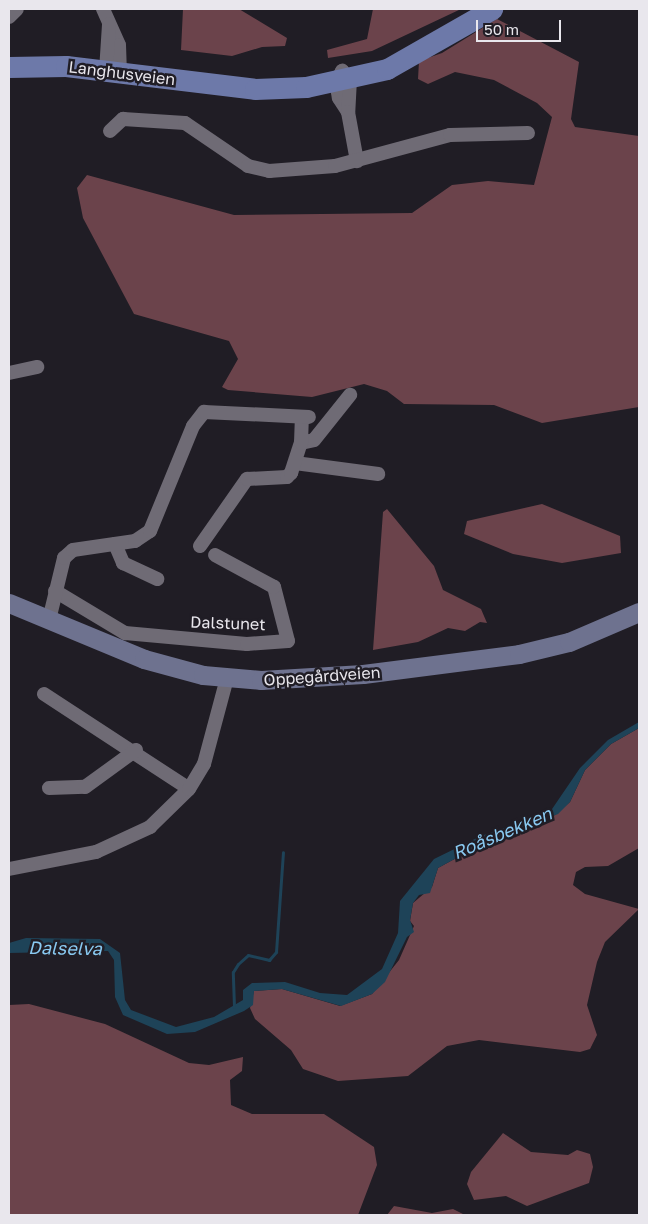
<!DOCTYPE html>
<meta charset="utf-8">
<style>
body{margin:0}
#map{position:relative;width:648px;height:1224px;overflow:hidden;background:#201d25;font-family:"Golos Text",sans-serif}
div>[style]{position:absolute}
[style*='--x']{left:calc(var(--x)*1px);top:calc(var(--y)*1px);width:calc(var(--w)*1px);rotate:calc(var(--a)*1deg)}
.forest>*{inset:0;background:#6b434b}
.water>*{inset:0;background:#1e4358}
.stream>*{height:3px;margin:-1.5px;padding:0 1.5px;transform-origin:1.5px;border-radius:1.5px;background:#1e4358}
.street>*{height:14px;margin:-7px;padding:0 7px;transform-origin:7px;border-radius:7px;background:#6f6b75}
.secondary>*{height:19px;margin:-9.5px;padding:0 9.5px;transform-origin:9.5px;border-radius:9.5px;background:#6e728f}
.primary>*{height:21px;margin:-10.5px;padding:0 10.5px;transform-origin:10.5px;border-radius:10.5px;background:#6d79a9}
span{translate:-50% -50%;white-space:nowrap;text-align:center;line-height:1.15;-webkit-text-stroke:5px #201d25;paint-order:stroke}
.street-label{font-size:16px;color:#e9e7ed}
.water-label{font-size:18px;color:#89c9f1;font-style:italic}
.frame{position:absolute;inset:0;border:10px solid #e9e7ed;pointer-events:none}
.scale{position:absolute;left:476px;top:20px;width:85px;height:22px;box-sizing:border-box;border:2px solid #e9e7ed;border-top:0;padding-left:6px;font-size:15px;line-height:18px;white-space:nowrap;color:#e9e7ed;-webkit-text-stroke:4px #201d25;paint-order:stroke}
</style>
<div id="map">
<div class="forest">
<div style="clip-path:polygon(183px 9px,239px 9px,287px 38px,285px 46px,262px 47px,232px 56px,181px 50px)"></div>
<div style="clip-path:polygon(373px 9px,461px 9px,372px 51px,328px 58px,327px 50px,367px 39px)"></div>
<div style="clip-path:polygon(497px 19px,579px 62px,571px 119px,575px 127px,639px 136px,639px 407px,542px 423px,494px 405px,404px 404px,387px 391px,364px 384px,312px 397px,228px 390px,222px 387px,238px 359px,229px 341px,134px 314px,83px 218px,77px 188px,87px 175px,234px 215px,412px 213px,452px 185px,488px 181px,534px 185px,552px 117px,537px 103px,494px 80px,455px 72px,428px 84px,418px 79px,419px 61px,442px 53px)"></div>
<div style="clip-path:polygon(542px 504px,620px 536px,621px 553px,562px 563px,513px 554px,464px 534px,467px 521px)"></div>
<div style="clip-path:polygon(387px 509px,434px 566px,443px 590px,481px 609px,487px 623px,480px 622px,465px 631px,448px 628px,418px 642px,373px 650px,383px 512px)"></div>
<div style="clip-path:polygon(639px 728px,639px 848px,608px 866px,585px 867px,576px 872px,573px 885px,585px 894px,639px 909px,605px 942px,597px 962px,587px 1005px,597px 1035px,590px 1049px,580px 1052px,479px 1040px,447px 1046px,408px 1076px,338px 1081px,303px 1069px,291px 1050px,255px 1019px,250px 1008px,254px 991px,282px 989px,340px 1006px,372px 994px,399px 960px,414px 926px,410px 921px,413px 903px,432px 887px,438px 868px,482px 844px,550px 819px,570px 802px,585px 770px,611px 744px)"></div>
<div style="clip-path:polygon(29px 1004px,105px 1024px,189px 1063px,209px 1065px,243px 1057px,242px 1071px,230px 1080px,231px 1105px,252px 1114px,324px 1114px,374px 1147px,377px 1165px,358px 1215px,9px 1215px,9px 1005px)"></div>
<div style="clip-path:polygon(503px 1133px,531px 1152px,568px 1155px,577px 1150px,590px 1154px,593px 1167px,589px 1183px,527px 1206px,506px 1196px,474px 1200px,467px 1184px,471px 1172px)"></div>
<div style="clip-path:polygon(394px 1206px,432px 1213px,453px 1209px,465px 1215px,387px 1215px)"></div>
</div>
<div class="water">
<div style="clip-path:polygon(639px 722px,639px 728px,611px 744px,585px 770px,570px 802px,558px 814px,482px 844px,438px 868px,430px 893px,419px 895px,413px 903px,410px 920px,414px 932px,407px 937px,385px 982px,372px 994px,341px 1006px,282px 989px,254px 991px,253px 1005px,244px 1011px,195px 1032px,167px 1034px,123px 1015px,115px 997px,114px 960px,108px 951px,9px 953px,9px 943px,26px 938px,100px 939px,120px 953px,125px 1000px,131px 1010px,176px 1027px,214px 1017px,243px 1000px,243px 990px,252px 983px,285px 982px,320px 993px,347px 995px,382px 969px,398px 933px,400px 901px,434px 859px,481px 836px,550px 812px,580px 768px,608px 740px)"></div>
</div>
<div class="stream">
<div style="--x:234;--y:1007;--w:35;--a:-92"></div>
<div style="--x:233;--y:972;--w:9;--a:-58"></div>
<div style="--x:238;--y:964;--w:13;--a:-42"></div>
<div style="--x:248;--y:955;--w:22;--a:13"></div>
<div style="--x:269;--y:960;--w:11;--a:-49"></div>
<div style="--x:276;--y:952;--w:100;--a:-86"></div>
</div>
<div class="street">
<div style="--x:103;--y:9;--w:39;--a:66"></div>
<div style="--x:119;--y:45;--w:28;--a:88"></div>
<div style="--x:9;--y:17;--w:11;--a:-45"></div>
<div style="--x:106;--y:71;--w:47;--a:-86.3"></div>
<div style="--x:348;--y:112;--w:17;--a:-123"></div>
<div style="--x:339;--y:98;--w:16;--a:-101"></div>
<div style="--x:336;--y:82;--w:13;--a:-61"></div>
<div style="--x:342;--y:71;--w:11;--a:45"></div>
<div style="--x:350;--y:79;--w:33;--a:93"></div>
<div style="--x:348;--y:112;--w:50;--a:79.6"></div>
<div style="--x:110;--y:131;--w:18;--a:-43"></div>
<div style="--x:123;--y:119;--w:62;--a:3.7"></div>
<div style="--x:185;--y:123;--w:76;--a:34.3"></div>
<div style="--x:248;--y:166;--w:22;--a:13"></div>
<div style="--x:269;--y:171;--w:66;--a:-4.3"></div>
<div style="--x:335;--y:166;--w:119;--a:-15.1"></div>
<div style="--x:450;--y:135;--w:78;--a:-1.5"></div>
<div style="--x:9;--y:373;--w:29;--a:-12"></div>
<div style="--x:301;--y:443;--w:13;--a:-13"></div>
<div style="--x:314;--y:440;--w:58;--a:-51.3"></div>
<div style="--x:295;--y:463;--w:84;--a:7.5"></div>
<div style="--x:115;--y:544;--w:21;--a:67"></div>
<div style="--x:123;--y:563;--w:38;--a:25"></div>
<div style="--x:200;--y:546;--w:82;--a:-55"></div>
<div style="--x:247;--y:479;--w:40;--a:-2.9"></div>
<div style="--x:287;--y:477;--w:6;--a:-45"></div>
<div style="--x:291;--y:473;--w:32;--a:-72"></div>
<div style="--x:301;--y:443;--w:26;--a:-88"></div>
<div style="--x:55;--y:591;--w:82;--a:31"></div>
<div style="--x:125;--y:633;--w:122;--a:5.2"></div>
<div style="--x:247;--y:644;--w:41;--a:-4.2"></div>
<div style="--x:288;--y:641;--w:56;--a:-104.5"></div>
<div style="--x:274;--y:587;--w:67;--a:-151.5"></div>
<div style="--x:49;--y:620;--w:64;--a:-76.4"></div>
<div style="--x:64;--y:558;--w:12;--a:-42"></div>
<div style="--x:73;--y:550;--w:63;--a:-8.3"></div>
<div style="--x:135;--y:541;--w:18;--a:-34"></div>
<div style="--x:150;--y:531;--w:113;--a:-67.7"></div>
<div style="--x:193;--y:426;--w:18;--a:-52"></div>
<div style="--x:204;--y:412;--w:105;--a:2.7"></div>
<div style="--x:44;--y:694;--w:173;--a:33.2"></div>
<div style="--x:49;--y:788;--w:36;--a:-2"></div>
<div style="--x:85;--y:787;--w:63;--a:-36"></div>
<div style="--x:9;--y:869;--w:89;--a:-11.1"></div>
<div style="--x:96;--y:852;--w:60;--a:-24.8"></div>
<div style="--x:150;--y:827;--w:54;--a:-44.3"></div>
<div style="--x:189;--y:789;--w:29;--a:-59"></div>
<div style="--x:204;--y:764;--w:89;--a:-75"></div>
</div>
<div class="secondary">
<div style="--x:9;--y:603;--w:146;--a:22.5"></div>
<div style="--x:144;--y:659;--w:61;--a:15.2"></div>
<div style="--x:203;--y:675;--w:58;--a:4.9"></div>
<div style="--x:261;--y:680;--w:102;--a:-3.4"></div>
<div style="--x:363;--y:674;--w:157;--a:-7.3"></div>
<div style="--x:519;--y:654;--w:51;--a:-13.5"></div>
<div style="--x:569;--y:642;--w:76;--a:-23.2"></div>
</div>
<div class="primary">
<div style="--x:9;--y:67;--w:57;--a:-1"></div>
<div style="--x:66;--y:66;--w:190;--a:6.9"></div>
<div style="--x:255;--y:89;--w:51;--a:-2.2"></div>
<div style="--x:306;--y:87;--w:83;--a:-12.5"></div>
<div style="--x:387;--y:69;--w:121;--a:-29.7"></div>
</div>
<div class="street-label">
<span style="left:122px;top:73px;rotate:7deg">Langhusveien</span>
<span style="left:228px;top:623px;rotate:2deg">Dalstunet</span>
<span style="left:322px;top:676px;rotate:-4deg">Oppegårdveien</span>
</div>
<div class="water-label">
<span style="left:502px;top:833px;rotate:-23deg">Roåsbekken</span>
<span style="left:65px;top:948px;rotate:1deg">Dalselva</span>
</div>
<div class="frame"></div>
<div class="scale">50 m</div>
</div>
